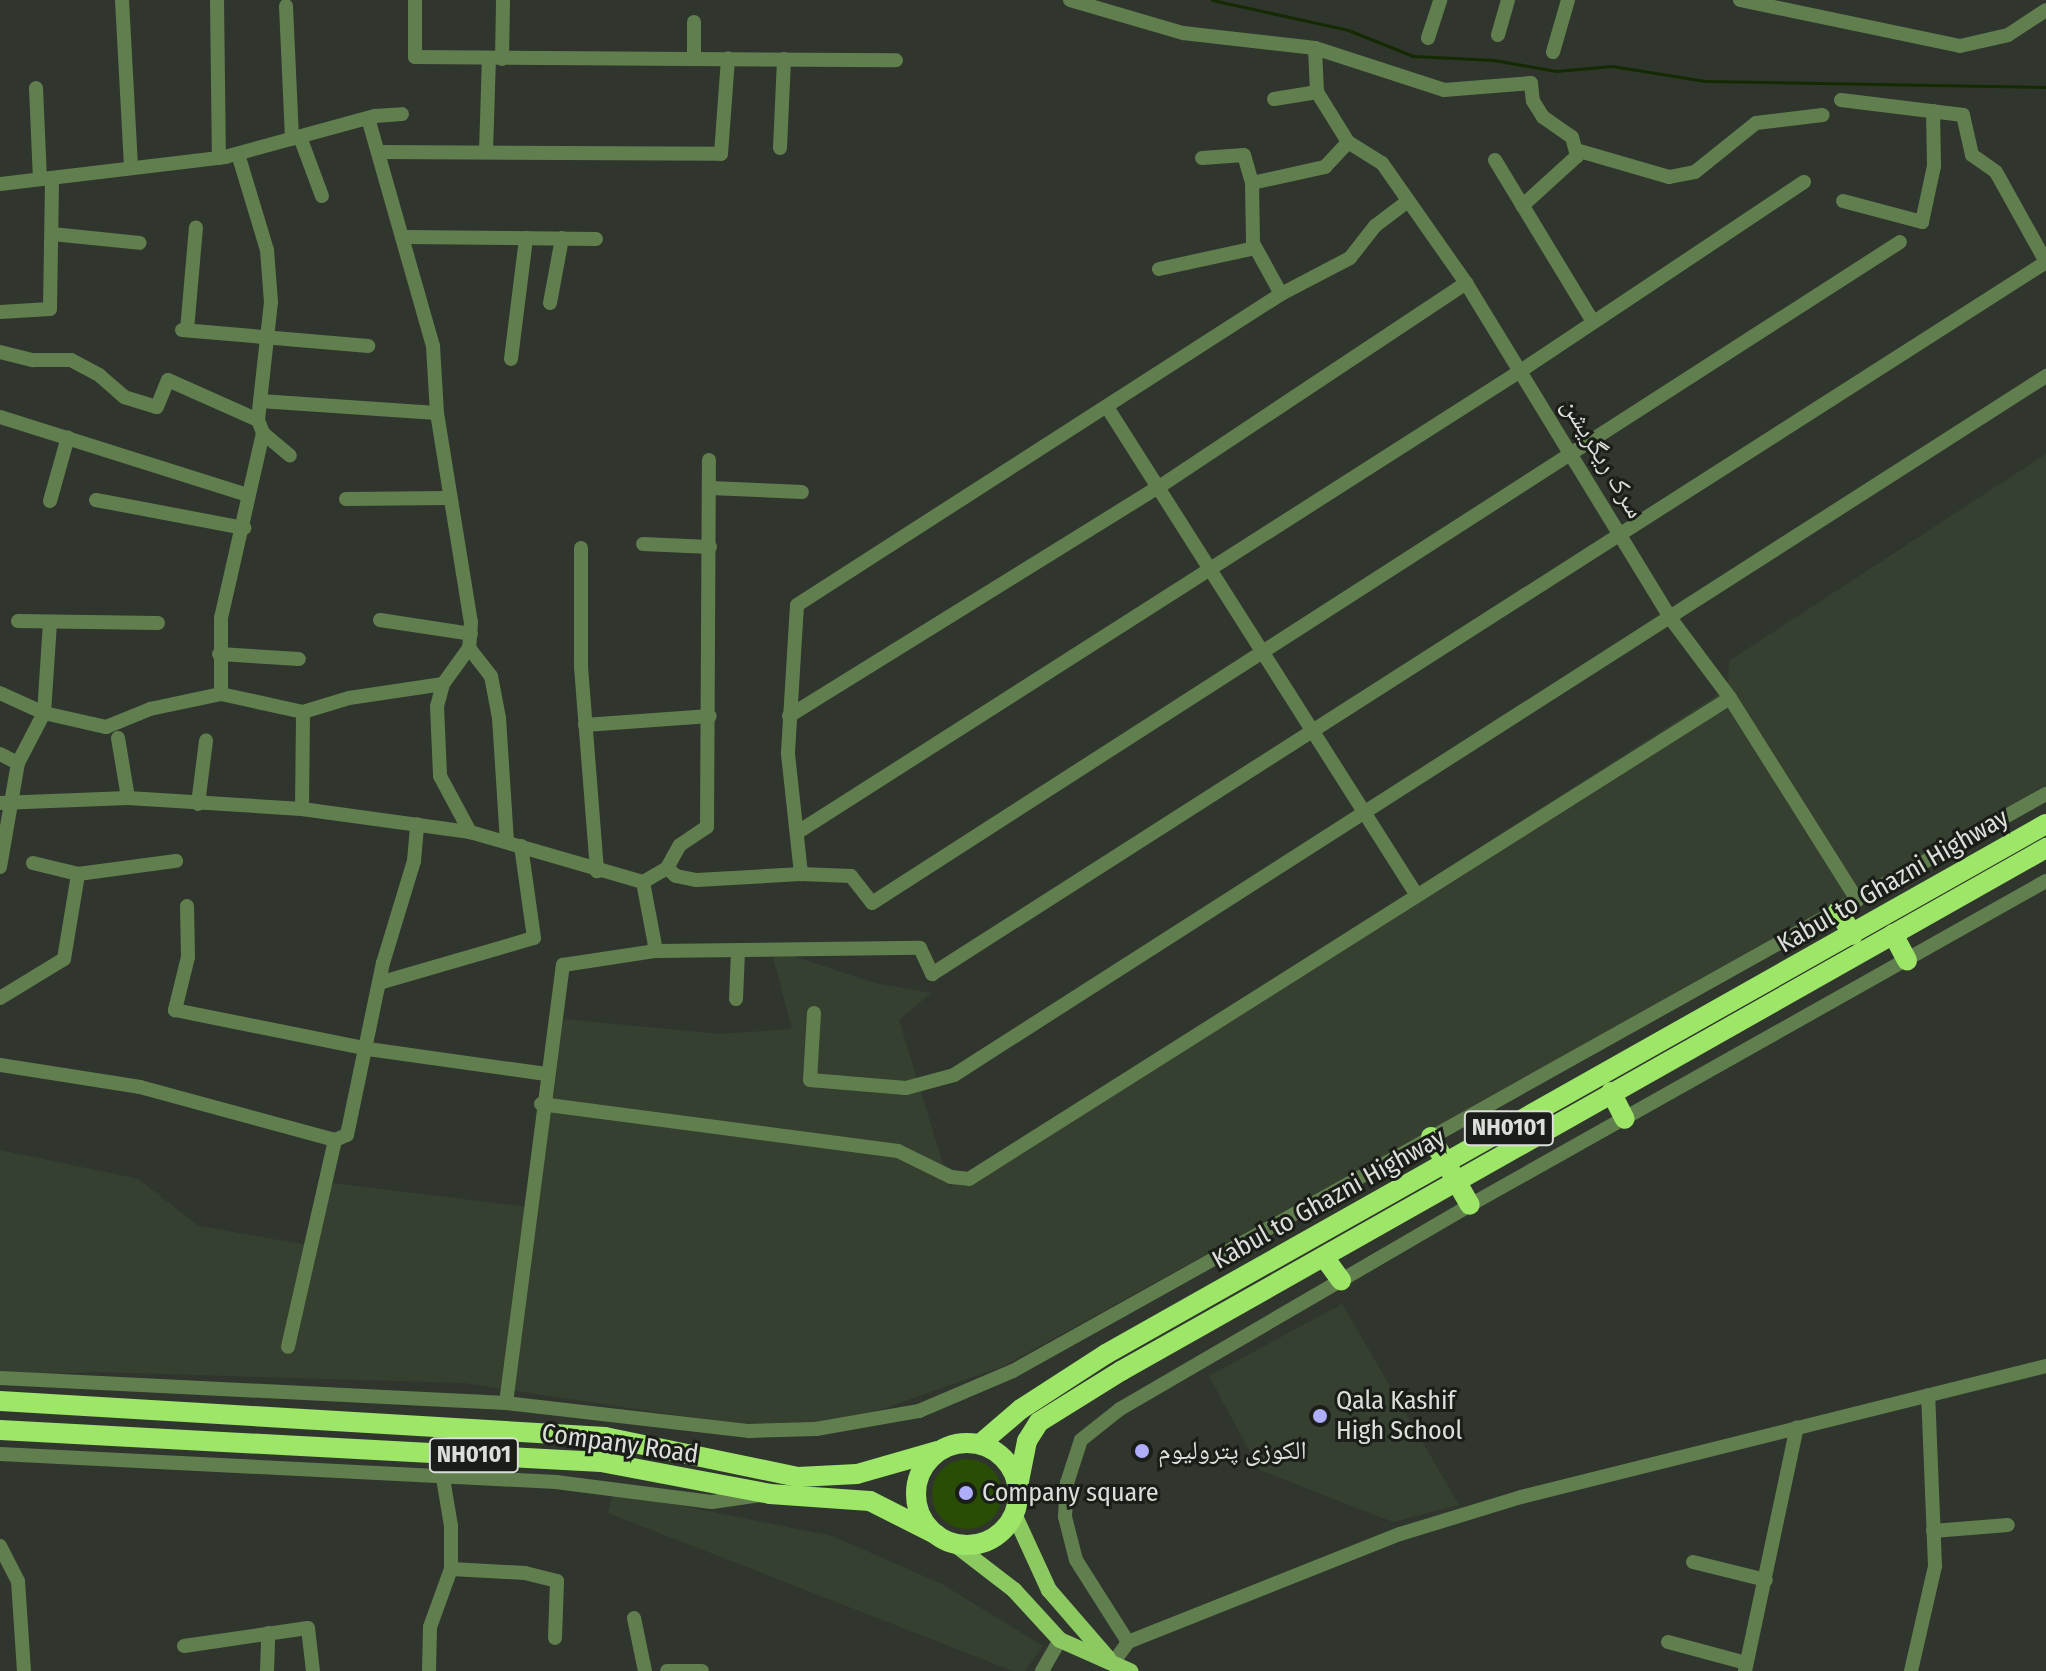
<!DOCTYPE html>
<meta charset="utf-8">
<style>
body{margin:0}
#map{position:relative;width:2046px;height:1671px;overflow:hidden;background:#30362d;font-family:"Fira Sans Condensed","Noto Naskh Arabic",sans-serif}
div>[style]{position:absolute}
[style*='--x']{left:calc(var(--x)*1px);top:calc(var(--y)*1px);width:calc(var(--w)*1px);rotate:calc(var(--a)*1deg)}
.built>*{inset:0;background:#364030}
.green>*{inset:0;background:#294d05}
.round{border-radius:50%}
.stream>*{height:3px;margin:-1.5px;padding:0 1.5px;transform-origin:1.5px;border-radius:1.5px;background:#142a02}
.minor>*{height:14px;margin:-7px;padding:0 7px;transform-origin:7px;border-radius:7px;background:#617f4e}
.major>*{height:16px;margin:-8px;padding:0 8px;transform-origin:8px;border-radius:8px;background:#8cc961}
.highway>*{height:20px;margin:-10px;padding:0 10px;transform-origin:10px;border-radius:10px;background:#9de667}
.highway>.ring{margin:-10px;padding:0;box-sizing:content-box;background:none;border:20px solid #9de667;border-radius:50%}
.dots>*{width:22px;height:22px;translate:-50% -50%;box-sizing:border-box;border:4px solid #1a1d18;border-radius:50%}
span{translate:-50% -50%;white-space:nowrap;text-align:center;line-height:1.15;-webkit-text-stroke:6px #1a1d18;paint-order:stroke}
.shield-label span{padding:2px 6px;background:#1a1d18;border:2px solid;border-radius:6px;-webkit-text-stroke-width:0}
.shield-label{font-size:24px;color:#dbdfd9;font-weight:700}
.street-label{font-size:26px;color:#dbdfd9}
.poi-label{font-size:26px;color:#dbdfd9}
.left{translate:0 -50%;text-align:left}
</style>
<div id="map">
<div class="built">
<div style="clip-path:polygon(2046px 454px,2046px 790px,1004px 1366px,809px 1435px,464px 1383px,96px 1372px,0 1376px,0 1150px,138px 1179px,199px 1226px,307px 1245px,323px 1182px,528px 1207px,564px 1019px,719px 1034px,792px 1029px,771px 949px,875px 983px,931px 993px,899px 1020px,950px 1187px,1728px 688px,1729px 661px)"></div>
<div style="clip-path:polygon(1342px 1304px,1459px 1505px,1393px 1522px,1260px 1470px,1209px 1376px)"></div>
<div style="clip-path:polygon(613px 1492px,832px 1536px,942px 1584px,1043px 1646px,1025px 1671px,1013px 1671px,608px 1513px)"></div>
</div>
<div class="green">
<div class="round" style="left:932px;top:1459px;width:70px;height:70px"></div>
</div>
<div class="stream">
<div style="--x:1212;--y:0;--w:139;--a:12.4"></div>
<div style="--x:1348;--y:30;--w:70;--a:21.8"></div>
<div style="--x:1413;--y:56;--w:81;--a:2.8"></div>
<div style="--x:1494;--y:60;--w:63;--a:10.1"></div>
<div style="--x:1556;--y:71;--w:56;--a:-5.1"></div>
<div style="--x:1612;--y:66;--w:94;--a:9.2"></div>
<div style="--x:1705;--y:81;--w:341;--a:1"></div>
</div>
<div class="minor">
<div style="--x:122;--y:0;--w:168;--a:86.9"></div>
<div style="--x:217;--y:0;--w:158;--a:89.3"></div>
<div style="--x:415;--y:0;--w:57;--a:90"></div>
<div style="--x:415;--y:57;--w:481;--a:0.4"></div>
<div style="--x:1070;--y:0;--w:118;--a:16.3"></div>
<div style="--x:1183;--y:33;--w:133;--a:6.5"></div>
<div style="--x:1315;--y:48;--w:136;--a:18"></div>
<div style="--x:1444;--y:90;--w:87;--a:-4.6"></div>
<div style="--x:1531;--y:83;--w:18;--a:84"></div>
<div style="--x:1533;--y:101;--w:19;--a:58"></div>
<div style="--x:1543;--y:117;--w:35;--a:35"></div>
<div style="--x:1572;--y:137;--w:20;--a:75"></div>
<div style="--x:1577;--y:156;--w:74;--a:137.7"></div>
<div style="--x:1740;--y:0;--w:225;--a:11.8"></div>
<div style="--x:1960;--y:46;--w:49;--a:-12.9"></div>
<div style="--x:2008;--y:35;--w:45;--a:-33.3"></div>
<div style="--x:286;--y:6;--w:133;--a:87.4"></div>
<div style="--x:1498;--y:35;--w:36;--a:-74"></div>
<div style="--x:1428;--y:38;--w:40;--a:-72"></div>
<div style="--x:1315;--y:48;--w:44;--a:87.4"></div>
<div style="--x:1317;--y:92;--w:59;--a:58.2"></div>
<div style="--x:1348;--y:142;--w:40;--a:32"></div>
<div style="--x:1382;--y:163;--w:146;--a:55"></div>
<div style="--x:1466;--y:283;--w:394;--a:58.6"></div>
<div style="--x:1671;--y:619;--w:99;--a:53.2"></div>
<div style="--x:1730;--y:698;--w:239;--a:57.8"></div>
<div style="--x:1553;--y:52;--w:54;--a:-73.9"></div>
<div style="--x:694;--y:58;--w:36;--a:-90"></div>
<div style="--x:502;--y:59;--w:59;--a:-89"></div>
<div style="--x:36;--y:88;--w:91;--a:87.5"></div>
<div style="--x:1274;--y:99;--w:44;--a:-9.2"></div>
<div style="--x:1841;--y:100;--w:123;--a:7"></div>
<div style="--x:1963;--y:115;--w:41;--a:77.3"></div>
<div style="--x:1972;--y:155;--w:29;--a:35"></div>
<div style="--x:1996;--y:172;--w:103;--a:60.9"></div>
<div style="--x:368;--y:118;--w:237;--a:74.1"></div>
<div style="--x:433;--y:346;--w:67;--a:86.6"></div>
<div style="--x:437;--y:413;--w:212;--a:80.8"></div>
<div style="--x:471;--y:622;--w:26;--a:94"></div>
<div style="--x:469;--y:648;--w:36;--a:52"></div>
<div style="--x:491;--y:676;--w:43;--a:79.2"></div>
<div style="--x:499;--y:718;--w:123;--a:86.3"></div>
<div style="--x:300;--y:137;--w:63;--a:69.6"></div>
<div style="--x:780;--y:148;--w:89;--a:-87.4"></div>
<div style="--x:1576;--y:150;--w:97;--a:16.2"></div>
<div style="--x:1669;--y:177;--w:26;--a:-11"></div>
<div style="--x:1695;--y:172;--w:78;--a:-38.8"></div>
<div style="--x:1756;--y:123;--w:67;--a:-6.8"></div>
<div style="--x:378;--y:152;--w:343;--a:0.3"></div>
<div style="--x:721;--y:154;--w:96;--a:-85.8"></div>
<div style="--x:486;--y:152;--w:93;--a:-88.2"></div>
<div style="--x:238;--y:154;--w:100;--a:73.2"></div>
<div style="--x:267;--y:250;--w:52;--a:85.6"></div>
<div style="--x:271;--y:302;--w:119;--a:96.3"></div>
<div style="--x:258;--y:420;--w:14;--a:69"></div>
<div style="--x:263;--y:433;--w:35;--a:40"></div>
<div style="--x:1202;--y:158;--w:42;--a:-4.1"></div>
<div style="--x:1244;--y:155;--w:29;--a:74"></div>
<div style="--x:1252;--y:183;--w:60;--a:89"></div>
<div style="--x:1253;--y:243;--w:58;--a:61.2"></div>
<div style="--x:1495;--y:160;--w:189;--a:58.8"></div>
<div style="--x:1252;--y:183;--w:75;--a:-12.4"></div>
<div style="--x:1325;--y:167;--w:34;--a:-47"></div>
<div style="--x:0;--y:184;--w:227;--a:-6.8"></div>
<div style="--x:225;--y:157;--w:156;--a:-15.3"></div>
<div style="--x:375;--y:116;--w:27;--a:-4"></div>
<div style="--x:1408;--y:201;--w:41;--a:142.9"></div>
<div style="--x:1375;--y:226;--w:41;--a:128"></div>
<div style="--x:1350;--y:258;--w:78;--a:152.4"></div>
<div style="--x:1281;--y:294;--w:575;--a:147.28"></div>
<div style="--x:797;--y:605;--w:149;--a:93.5"></div>
<div style="--x:788;--y:754;--w:121;--a:83.8"></div>
<div style="--x:801;--y:874;--w:50;--a:2.3"></div>
<div style="--x:851;--y:876;--w:34;--a:52"></div>
<div style="--x:872;--y:903;--w:1222;--a:-32.74"></div>
<div style="--x:1843;--y:201;--w:82;--a:14.9"></div>
<div style="--x:1922;--y:222;--w:57;--a:-77.9"></div>
<div style="--x:1934;--y:166;--w:55;--a:-91"></div>
<div style="--x:52;--y:234;--w:88;--a:5.8"></div>
<div style="--x:405;--y:237;--w:191;--a:0.6"></div>
<div style="--x:1159;--y:269;--w:98;--a:-12.3"></div>
<div style="--x:550;--y:303;--w:66;--a:-79.5"></div>
<div style="--x:0;--y:312;--w:50;--a:-3.4"></div>
<div style="--x:50;--y:309;--w:131;--a:-89.1"></div>
<div style="--x:182;--y:330;--w:187;--a:4.9"></div>
<div style="--x:187;--y:330;--w:103;--a:-85"></div>
<div style="--x:0;--y:352;--w:34;--a:14"></div>
<div style="--x:33;--y:360;--w:38;--a:0"></div>
<div style="--x:71;--y:360;--w:32;--a:28"></div>
<div style="--x:99;--y:375;--w:33;--a:41"></div>
<div style="--x:124;--y:397;--w:34;--a:17"></div>
<div style="--x:157;--y:407;--w:29;--a:-68"></div>
<div style="--x:168;--y:380;--w:98;--a:24"></div>
<div style="--x:511;--y:359;--w:122;--a:-82.9"></div>
<div style="--x:260;--y:401;--w:177;--a:3.9"></div>
<div style="--x:1107;--y:407;--w:577;--a:57.6"></div>
<div style="--x:0;--y:417;--w:260;--a:17.5"></div>
<div style="--x:710;--y:488;--w:92;--a:2.5"></div>
<div style="--x:346;--y:499;--w:102;--a:-0.6"></div>
<div style="--x:96;--y:500;--w:151;--a:10.7"></div>
<div style="--x:50;--y:501;--w:66;--a:-74.3"></div>
<div style="--x:643;--y:544;--w:67;--a:2.6"></div>
<div style="--x:581;--y:548;--w:119;--a:90"></div>
<div style="--x:581;--y:667;--w:205;--a:85.5"></div>
<div style="--x:380;--y:620;--w:92;--a:8.7"></div>
<div style="--x:18;--y:621;--w:140;--a:0.8"></div>
<div style="--x:219;--y:654;--w:80;--a:3.6"></div>
<div style="--x:443;--y:684;--w:23;--a:105"></div>
<div style="--x:437;--y:706;--w:70;--a:87.5"></div>
<div style="--x:440;--y:776;--w:64;--a:61.8"></div>
<div style="--x:0;--y:693;--w:48;--a:24.4"></div>
<div style="--x:44;--y:713;--w:64;--a:12.7"></div>
<div style="--x:106;--y:727;--w:48;--a:-22.2"></div>
<div style="--x:150;--y:709;--w:73;--a:-11.9"></div>
<div style="--x:221;--y:694;--w:84;--a:12.4"></div>
<div style="--x:303;--y:712;--w:48;--a:-16.9"></div>
<div style="--x:349;--y:698;--w:95;--a:-8.5"></div>
<div style="--x:443;--y:684;--w:44;--a:-54.2"></div>
<div style="--x:221;--y:694;--w:76;--a:-90"></div>
<div style="--x:221;--y:618;--w:190;--a:-77.2"></div>
<div style="--x:789;--y:716;--w:435;--a:-31.8"></div>
<div style="--x:1159;--y:487;--w:369;--a:-33.6"></div>
<div style="--x:585;--y:725;--w:125;--a:-4.1"></div>
<div style="--x:118;--y:738;--w:61;--a:80.5"></div>
<div style="--x:0;--y:754;--w:20;--a:27"></div>
<div style="--x:0;--y:803;--w:128;--a:-2.2"></div>
<div style="--x:128;--y:798;--w:174;--a:3.6"></div>
<div style="--x:302;--y:809;--w:170;--a:7.8"></div>
<div style="--x:470;--y:832;--w:180;--a:16.1"></div>
<div style="--x:643;--y:882;--w:70;--a:79.3"></div>
<div style="--x:198;--y:804;--w:64;--a:-82.8"></div>
<div style="--x:302;--y:809;--w:97;--a:-89.4"></div>
<div style="--x:798;--y:832;--w:859;--a:-32.54"></div>
<div style="--x:1522;--y:370;--w:339;--a:-33.7"></div>
<div style="--x:33;--y:863;--w:46;--a:13.7"></div>
<div style="--x:78;--y:874;--w:99;--a:-7.6"></div>
<div style="--x:0;--y:867;--w:106;--a:-80.2"></div>
<div style="--x:18;--y:763;--w:56;--a:-62.5"></div>
<div style="--x:44;--y:713;--w:91;--a:-86.2"></div>
<div style="--x:667;--y:868;--w:12;--a:42"></div>
<div style="--x:676;--y:876;--w:21;--a:11"></div>
<div style="--x:697;--y:880;--w:104;--a:-3.3"></div>
<div style="--x:643;--y:882;--w:28;--a:-30"></div>
<div style="--x:667;--y:868;--w:26;--a:-61"></div>
<div style="--x:680;--y:845;--w:32;--a:-34"></div>
<div style="--x:707;--y:827;--w:367;--a:-89.7"></div>
<div style="--x:187;--y:906;--w:51;--a:88.9"></div>
<div style="--x:188;--y:957;--w:55;--a:103.8"></div>
<div style="--x:175;--y:1010;--w:197;--a:11.4"></div>
<div style="--x:368;--y:1049;--w:180;--a:8"></div>
<div style="--x:379;--y:983;--w:161;--a:-16.2"></div>
<div style="--x:534;--y:938;--w:93;--a:-98"></div>
<div style="--x:0;--y:998;--w:75;--a:-31.4"></div>
<div style="--x:64;--y:959;--w:86;--a:-80.6"></div>
<div style="--x:736;--y:999;--w:47;--a:-87.6"></div>
<div style="--x:814;--y:1013;--w:67;--a:93.4"></div>
<div style="--x:810;--y:1080;--w:96;--a:4.8"></div>
<div style="--x:906;--y:1088;--w:50;--a:-15.2"></div>
<div style="--x:954;--y:1075;--w:1297;--a:-32.62"></div>
<div style="--x:0;--y:1065;--w:142;--a:8.9"></div>
<div style="--x:140;--y:1087;--w:202;--a:15.2"></div>
<div style="--x:335;--y:1140;--w:212;--a:102.8"></div>
<div style="--x:541;--y:1104;--w:360;--a:7.5"></div>
<div style="--x:898;--y:1151;--w:59;--a:26.1"></div>
<div style="--x:951;--y:1177;--w:18;--a:6"></div>
<div style="--x:969;--y:1179;--w:900;--a:-32.3"></div>
<div style="--x:335;--y:1140;--w:13;--a:-23"></div>
<div style="--x:347;--y:1135;--w:176;--a:-78.2"></div>
<div style="--x:383;--y:963;--w:107;--a:-73.1"></div>
<div style="--x:414;--y:861;--w:37;--a:-85"></div>
<div style="--x:0;--y:1378;--w:507;--a:2.83"></div>
<div style="--x:506;--y:1403;--w:245;--a:6.6"></div>
<div style="--x:749;--y:1431;--w:67;--a:-1.7"></div>
<div style="--x:816;--y:1429;--w:105;--a:-9.9"></div>
<div style="--x:919;--y:1411;--w:102;--a:-23.1"></div>
<div style="--x:1013;--y:1371;--w:1183;--a:-29.19"></div>
<div style="--x:506;--y:1403;--w:442;--a:-82.6"></div>
<div style="--x:563;--y:965;--w:94;--a:-8.6"></div>
<div style="--x:656;--y:951;--w:264;--a:-0.7"></div>
<div style="--x:920;--y:948;--w:29;--a:65"></div>
<div style="--x:932;--y:974;--w:1322;--a:-32.58"></div>
<div style="--x:0;--y:1454;--w:557;--a:2.88"></div>
<div style="--x:556;--y:1482;--w:157;--a:7.3"></div>
<div style="--x:712;--y:1502;--w:49;--a:-8.1"></div>
<div style="--x:1933;--y:1531;--w:75;--a:-4.6"></div>
<div style="--x:0;--y:1546;--w:39;--a:63"></div>
<div style="--x:18;--y:1581;--w:90;--a:86.2"></div>
<div style="--x:1693;--y:1562;--w:75;--a:13.9"></div>
<div style="--x:451;--y:1569;--w:74;--a:3.1"></div>
<div style="--x:525;--y:1573;--w:33;--a:14"></div>
<div style="--x:557;--y:1581;--w:57;--a:92"></div>
<div style="--x:634;--y:1618;--w:54;--a:78.3"></div>
<div style="--x:1128;--y:1642;--w:97;--a:-122.4"></div>
<div style="--x:1076;--y:1560;--w:44;--a:-104.3"></div>
<div style="--x:1065;--y:1517;--w:34;--a:-87"></div>
<div style="--x:1067;--y:1483;--w:45;--a:-72"></div>
<div style="--x:1081;--y:1440;--w:50;--a:-38.5"></div>
<div style="--x:1120;--y:1409;--w:405;--a:-30.2"></div>
<div style="--x:1470;--y:1205;--w:661;--a:-29.36"></div>
<div style="--x:1668;--y:1642;--w:81;--a:15.1"></div>
<div style="--x:184;--y:1646;--w:125;--a:-8.3"></div>
<div style="--x:308;--y:1628;--w:43;--a:83.4"></div>
<div style="--x:1113;--y:1663;--w:26;--a:-54"></div>
<div style="--x:1128;--y:1642;--w:293;--a:-21.7"></div>
<div style="--x:1400;--y:1534;--w:127;--a:-17"></div>
<div style="--x:1521;--y:1497;--w:541;--a:-14.01"></div>
<div style="--x:267;--y:1671;--w:38;--a:-88"></div>
<div style="--x:429;--y:1671;--w:44;--a:-88.7"></div>
<div style="--x:430;--y:1627;--w:62;--a:-70.1"></div>
<div style="--x:451;--y:1569;--w:43;--a:-90"></div>
<div style="--x:451;--y:1526;--w:49;--a:-99.5"></div>
<div style="--x:667;--y:1671;--w:35;--a:0"></div>
<div style="--x:1042;--y:1671;--w:36;--a:-60"></div>
<div style="--x:1745;--y:1671;--w:249;--a:-78"></div>
<div style="--x:1911;--y:1671;--w:108;--a:-77.1"></div>
<div style="--x:1935;--y:1566;--w:171;--a:-92.3"></div>
</div>
<div class="major">
<div style="--x:1014;--y:1514;--w:84;--a:65.3"></div>
<div style="--x:1049;--y:1590;--w:90;--a:49.1"></div>
<div style="--x:953;--y:1543;--w:77;--a:37.6"></div>
<div style="--x:1014;--y:1590;--w:68;--a:47.4"></div>
<div style="--x:1060;--y:1640;--w:77;--a:23.9"></div>
</div>
<div class="highway">
<div style="--x:1838;--y:911;--w:28;--a:58"></div>
<div style="--x:1893;--y:934;--w:30;--a:62"></div>
<div style="--x:1611;--y:1092;--w:30;--a:63"></div>
<div style="--x:1431;--y:1137;--w:78;--a:60.2"></div>
<div style="--x:1324;--y:1257;--w:29;--a:54"></div>
<div style="--x:0;--y:1401;--w:606;--a:3.41"></div>
<div style="--x:605;--y:1437;--w:197;--a:11.7"></div>
<div style="--x:798;--y:1477;--w:59;--a:-2.9"></div>
<div style="--x:857;--y:1474;--w:84;--a:-15.9"></div>
<div style="--x:0;--y:1430;--w:602;--a:3.05"></div>
<div style="--x:601;--y:1462;--w:172;--a:10.7"></div>
<div style="--x:770;--y:1494;--w:100;--a:4"></div>
<div style="--x:870;--y:1501;--w:75;--a:26.9"></div>
<div class="ring" style="left:916px;top:1443px;width:82px;height:82px"></div>
<div style="--x:980;--y:1444;--w:54;--a:-40.5"></div>
<div style="--x:1021;--y:1409;--w:101;--a:-32.9"></div>
<div style="--x:1106;--y:1354;--w:1079;--a:-29.42"></div>
<div style="--x:1018;--y:1486;--w:46;--a:-78.7"></div>
<div style="--x:1027;--y:1441;--w:22;--a:-58"></div>
<div style="--x:1039;--y:1422;--w:97;--a:-31.9"></div>
<div style="--x:1121;--y:1371;--w:1063;--a:-29.48"></div>
</div>
<div class="dots">
<div style="left:1320px;top:1416px;background:#aeaefa"></div>
<div style="left:1142px;top:1451px;background:#aeaefa"></div>
<div style="left:966px;top:1493px;background:#aeaefa"></div>
</div>
<div class="shield-label">
<span style="left:1509px;top:1128px">NH0101</span>
<span style="left:474px;top:1455px">NH0101</span>
</div>
<div class="street-label">
<span style="left:1603px;top:458px;rotate:59deg">سرک ریگریشن</span>
<span style="left:1893px;top:881px;rotate:-30deg">Kabul to Ghazni Highway</span>
<span style="left:1329px;top:1199px;rotate:-29deg">Kabul to Ghazni Highway</span>
<span style="left:620px;top:1444px;rotate:8deg">Company Road</span>
</div>
<div class="poi-label">
<span class="left" style="left:1336px;top:1416px">Qala Kashif<br>High School</span>
<span class="left" style="left:1158px;top:1451px">الکوزی پترولیوم</span>
<span class="left" style="left:982px;top:1493px">Company square</span>
</div>
</div>
